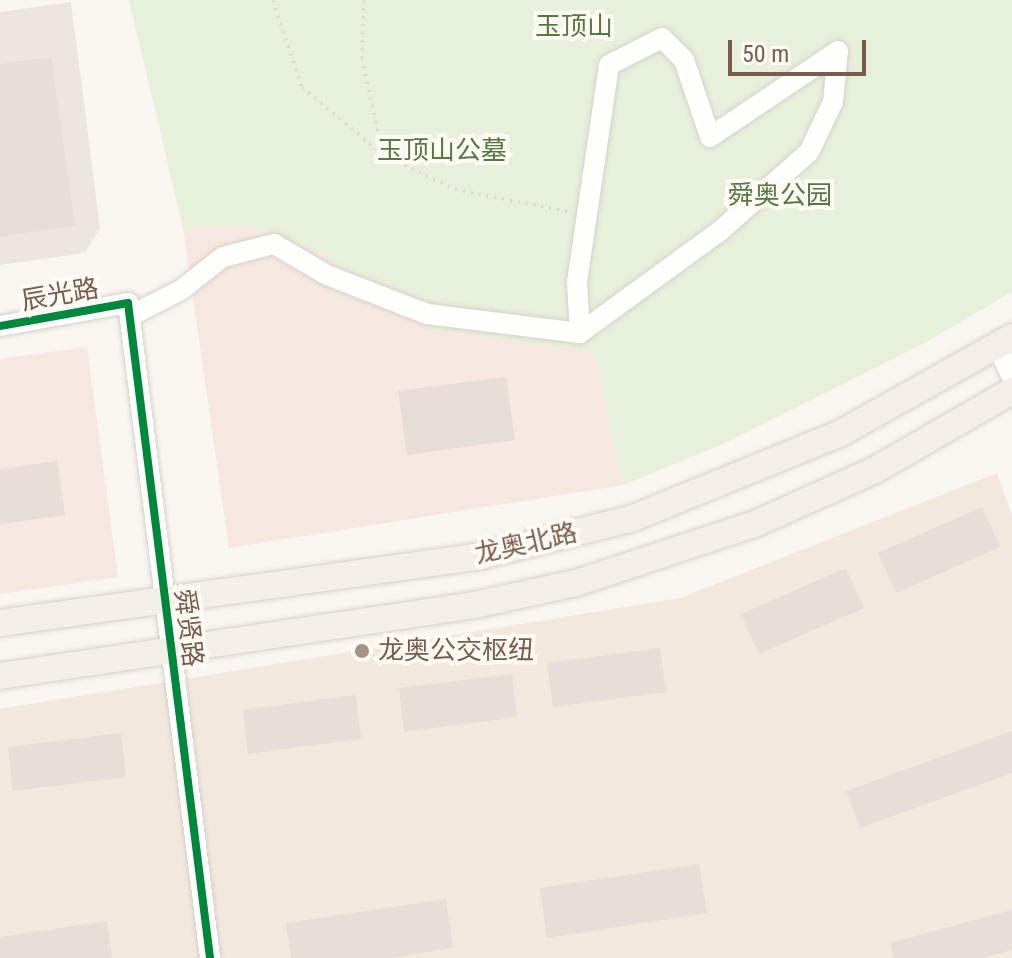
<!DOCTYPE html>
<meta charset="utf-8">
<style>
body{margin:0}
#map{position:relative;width:1012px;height:958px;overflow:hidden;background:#f9f5f0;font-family:"Roboto Condensed","Noto Sans SC",sans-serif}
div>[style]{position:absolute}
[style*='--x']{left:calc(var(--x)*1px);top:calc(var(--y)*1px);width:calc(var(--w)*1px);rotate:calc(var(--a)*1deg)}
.residential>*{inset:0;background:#f2e8de}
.commercial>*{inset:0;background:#f6e8e1}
.industrial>*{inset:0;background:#ede5e0}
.green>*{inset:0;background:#e7f0db}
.building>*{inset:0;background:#e6ded7}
.path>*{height:3px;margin-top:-1.5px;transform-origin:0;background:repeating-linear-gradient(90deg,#dcd5d0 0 2px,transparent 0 8px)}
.roads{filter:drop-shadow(0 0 2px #d7d1cb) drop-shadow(0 0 2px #d7d1cb)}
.minor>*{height:20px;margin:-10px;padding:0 10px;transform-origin:10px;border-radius:10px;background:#fefefd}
.major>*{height:26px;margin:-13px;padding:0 13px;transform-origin:13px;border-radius:13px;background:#f3eee8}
.cycleway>*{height:8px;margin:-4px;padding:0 4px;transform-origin:4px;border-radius:4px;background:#00873e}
.dots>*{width:22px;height:22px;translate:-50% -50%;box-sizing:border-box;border:4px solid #fffaf3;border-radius:50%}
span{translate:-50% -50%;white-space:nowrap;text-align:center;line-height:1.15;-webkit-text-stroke:8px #fffaf3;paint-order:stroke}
.park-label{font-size:26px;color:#537a41}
.street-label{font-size:26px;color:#7a5c4d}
.poi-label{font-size:26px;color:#7a5c4d}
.left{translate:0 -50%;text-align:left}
.scale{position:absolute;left:728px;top:40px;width:138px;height:36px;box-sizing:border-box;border:4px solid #7a5c4d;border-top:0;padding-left:10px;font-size:24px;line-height:28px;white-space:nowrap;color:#7a5c4d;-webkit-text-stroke:6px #fffaf3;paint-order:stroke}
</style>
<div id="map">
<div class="residential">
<div style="clip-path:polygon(997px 473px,1012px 516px,1012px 958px,0 958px,0 709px,680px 598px)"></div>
</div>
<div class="commercial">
<div style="clip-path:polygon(246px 226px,319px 251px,429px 329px,596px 352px,623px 485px,229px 548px,183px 228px)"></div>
<div style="clip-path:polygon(87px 347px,118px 577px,0 594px,0 359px)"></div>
</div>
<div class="industrial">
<div style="clip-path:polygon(71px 2px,100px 228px,85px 253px,0 265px,0 12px)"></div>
</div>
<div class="green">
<div style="clip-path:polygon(129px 0,1012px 0,1012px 292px,926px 342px,723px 444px,623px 485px,595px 352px,429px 329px,319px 251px,246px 226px,183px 228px)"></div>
</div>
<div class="building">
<div style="clip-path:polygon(51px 57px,75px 226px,0 237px,0 64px)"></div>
<div style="clip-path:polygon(506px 377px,515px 440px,407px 455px,398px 391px)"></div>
<div style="clip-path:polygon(57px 461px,65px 515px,0 524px,0 469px)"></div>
<div style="clip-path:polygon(982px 507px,1000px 547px,896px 593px,878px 553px)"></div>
<div style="clip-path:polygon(846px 568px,864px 608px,759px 654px,741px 614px)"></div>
<div style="clip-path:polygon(660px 648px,666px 692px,553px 707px,547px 663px)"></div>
<div style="clip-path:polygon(512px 674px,517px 717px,404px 732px,399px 688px)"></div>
<div style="clip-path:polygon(356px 695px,361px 739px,248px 754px,243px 710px)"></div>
<div style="clip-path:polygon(1012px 731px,1012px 773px,860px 828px,846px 791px)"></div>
<div style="clip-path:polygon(121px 733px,126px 777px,13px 791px,8px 747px)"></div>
<div style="clip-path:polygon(699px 864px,707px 913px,547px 938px,540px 888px)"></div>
<div style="clip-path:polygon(446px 899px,453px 948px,391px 958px,291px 958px,286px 923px)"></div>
<div style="clip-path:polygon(1012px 910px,1012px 950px,982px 958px,894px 958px,890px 943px)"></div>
<div style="clip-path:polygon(107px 921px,112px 958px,0 958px,0 937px)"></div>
</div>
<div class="path">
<div style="--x:273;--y:0;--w:92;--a:71.6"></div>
<div style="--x:302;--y:87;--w:105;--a:39.6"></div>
<div style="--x:383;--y:154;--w:80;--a:25.9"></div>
<div style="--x:455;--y:189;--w:115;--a:11"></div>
<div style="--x:364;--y:0;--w:58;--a:92"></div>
<div style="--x:362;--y:58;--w:98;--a:77.7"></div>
</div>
<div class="roads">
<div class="minor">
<div style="--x:130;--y:316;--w:57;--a:-27"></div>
<div style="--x:181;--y:290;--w:53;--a:-38.2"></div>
<div style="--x:223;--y:257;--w:53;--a:-14.3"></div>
<div style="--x:274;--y:244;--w:61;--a:30.3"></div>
<div style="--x:327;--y:275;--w:107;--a:21.3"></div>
<div style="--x:427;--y:314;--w:154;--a:7.1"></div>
<div style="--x:580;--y:333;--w:173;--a:-36.1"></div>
<div style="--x:720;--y:231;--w:119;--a:-41.6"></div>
<div style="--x:809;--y:152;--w:55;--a:-64.4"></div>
<div style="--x:833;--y:102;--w:51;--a:-84.4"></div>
<div style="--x:0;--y:326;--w:130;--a:-10.2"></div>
<div style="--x:128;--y:303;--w:660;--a:82.86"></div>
<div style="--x:580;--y:333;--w:51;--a:-93.4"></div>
<div style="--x:577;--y:282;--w:219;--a:-81.6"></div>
<div style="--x:609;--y:65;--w:59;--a:-27"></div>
<div style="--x:662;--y:38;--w:31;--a:45"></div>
<div style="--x:684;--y:60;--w:81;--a:71.3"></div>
<div style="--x:710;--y:137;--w:154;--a:-33.9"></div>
<div style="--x:997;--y:346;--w:34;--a:64"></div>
</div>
<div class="major">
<div style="--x:0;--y:623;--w:486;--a:-7.9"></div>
<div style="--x:481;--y:556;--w:157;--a:-14"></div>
<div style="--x:633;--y:518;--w:225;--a:-22.2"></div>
<div style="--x:841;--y:433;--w:196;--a:-29.3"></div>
<div style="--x:0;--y:676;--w:484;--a:-8.5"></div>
<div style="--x:479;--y:604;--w:99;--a:-12.2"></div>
<div style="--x:576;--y:583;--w:191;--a:-18.3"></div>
<div style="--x:757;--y:523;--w:129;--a:-24.2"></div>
<div style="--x:875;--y:470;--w:158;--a:-30"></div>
</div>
</div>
<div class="cycleway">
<div style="--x:0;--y:326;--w:130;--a:-10.2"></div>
<div style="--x:128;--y:303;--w:660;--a:82.86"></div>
</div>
<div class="dots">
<div style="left:362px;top:651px;background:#a69286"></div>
</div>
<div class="park-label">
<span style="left:574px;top:27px">玉顶山</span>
<span style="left:442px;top:151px">玉顶山公墓</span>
<span style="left:780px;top:196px">舜奥公园</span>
</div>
<div class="street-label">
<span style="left:60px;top:295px;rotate:-10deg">辰光路</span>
<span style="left:526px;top:544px;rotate:-13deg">龙奥北路</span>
<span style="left:188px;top:628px;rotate:83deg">舜贤路</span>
</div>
<div class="poi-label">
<span class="left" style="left:378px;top:651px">龙奥公交枢纽</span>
</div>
<div class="scale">50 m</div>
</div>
